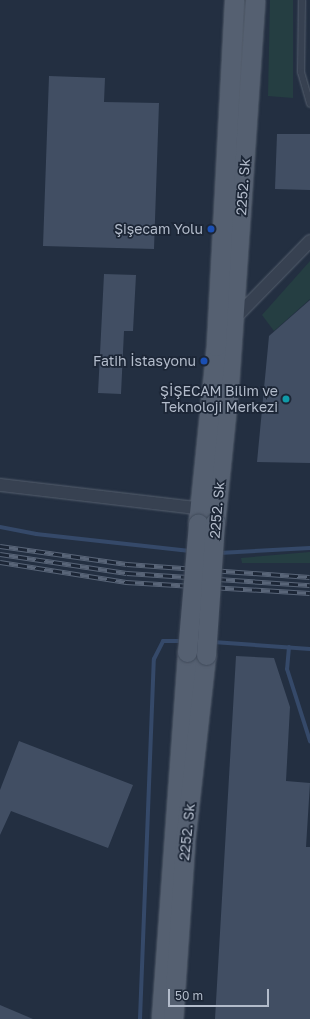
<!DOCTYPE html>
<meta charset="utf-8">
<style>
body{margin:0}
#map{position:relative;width:310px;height:1019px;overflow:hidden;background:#232f41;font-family:"Golos Text",sans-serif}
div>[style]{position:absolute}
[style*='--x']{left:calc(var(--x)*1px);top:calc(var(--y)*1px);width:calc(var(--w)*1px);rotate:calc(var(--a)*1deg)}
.green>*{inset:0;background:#253e42}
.stream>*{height:4px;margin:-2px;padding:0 2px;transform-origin:2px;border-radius:2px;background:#354969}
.building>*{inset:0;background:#414e63}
.roads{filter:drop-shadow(0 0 1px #555f6e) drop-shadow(0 0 1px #555f6e)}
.service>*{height:6px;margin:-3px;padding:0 3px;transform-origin:3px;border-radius:3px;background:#374151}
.minor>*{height:12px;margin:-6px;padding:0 6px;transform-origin:6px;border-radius:6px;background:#374151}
.primary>*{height:19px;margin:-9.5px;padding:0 9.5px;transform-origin:9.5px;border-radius:9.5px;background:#556071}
.rail>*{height:4.5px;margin-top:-2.25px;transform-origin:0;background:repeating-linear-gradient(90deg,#1c2636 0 9px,#596578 0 18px);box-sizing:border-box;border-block:1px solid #596578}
.bridges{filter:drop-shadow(0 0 1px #404a5a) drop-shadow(0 0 1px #404a5a)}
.primary-bridge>*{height:19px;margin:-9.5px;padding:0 9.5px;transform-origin:9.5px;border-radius:9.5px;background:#556071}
.dots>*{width:11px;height:11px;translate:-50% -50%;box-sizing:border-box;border:2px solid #1c2636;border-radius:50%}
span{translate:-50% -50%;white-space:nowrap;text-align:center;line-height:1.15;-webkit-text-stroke:3.5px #1c2636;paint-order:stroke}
.street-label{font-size:14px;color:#b3bccb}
.poi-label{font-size:14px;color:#b3bccb}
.right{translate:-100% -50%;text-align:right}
.scale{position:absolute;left:168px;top:989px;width:101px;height:18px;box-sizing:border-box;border:2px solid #b3bccb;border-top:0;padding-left:5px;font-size:12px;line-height:14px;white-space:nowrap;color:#b3bccb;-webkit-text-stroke:3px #1c2636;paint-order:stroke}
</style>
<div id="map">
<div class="green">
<div style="clip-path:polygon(270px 0,293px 0,293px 98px,268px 96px)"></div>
<div style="clip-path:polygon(310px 261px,310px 299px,274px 331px,262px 315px)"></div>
<div style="clip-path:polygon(310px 552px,310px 563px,242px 563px,241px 558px)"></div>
</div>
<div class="stream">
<div style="--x:0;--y:527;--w:37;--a:11"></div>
<div style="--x:36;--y:534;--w:155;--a:6.3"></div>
<div style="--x:219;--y:553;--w:91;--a:-3.1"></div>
<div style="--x:213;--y:642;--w:97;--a:4.1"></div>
<div style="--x:289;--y:647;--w:22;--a:95"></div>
<div style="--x:287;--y:669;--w:76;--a:72.3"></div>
<div style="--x:140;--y:1019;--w:360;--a:-87.8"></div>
<div style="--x:154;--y:659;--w:20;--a:-63"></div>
<div style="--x:163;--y:641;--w:19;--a:0"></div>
</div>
<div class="building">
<div style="clip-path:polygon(49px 76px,105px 78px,104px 102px,159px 103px,154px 249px,43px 246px)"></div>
<div style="clip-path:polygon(277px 134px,310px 134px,310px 190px,275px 189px)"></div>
<div style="clip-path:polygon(104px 274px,136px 275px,133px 331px,124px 331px,121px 394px,98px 393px)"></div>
<div style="clip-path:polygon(310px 300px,310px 463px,257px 462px,269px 336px)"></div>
<div style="clip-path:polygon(236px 656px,274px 658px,290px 707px,286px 781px,310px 783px,306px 847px,310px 847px,310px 1019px,215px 1019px)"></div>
<div style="clip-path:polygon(19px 741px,133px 785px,108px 848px,11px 811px,0 835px,0 790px)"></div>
<div style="clip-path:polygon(0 1005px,33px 1019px,0 1019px)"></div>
</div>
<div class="roads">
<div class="service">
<div style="--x:302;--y:0;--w:72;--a:90.8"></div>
<div style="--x:301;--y:72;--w:33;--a:74"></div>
</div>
<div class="minor">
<div style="--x:234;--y:319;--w:109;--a:-45.7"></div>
<div style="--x:0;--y:485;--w:206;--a:6.7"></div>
</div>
<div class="primary">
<div style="--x:215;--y:522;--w:140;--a:-84.2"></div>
<div style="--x:229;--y:383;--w:384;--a:-86.1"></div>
<div style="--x:198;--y:523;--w:178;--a:-84.2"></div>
<div style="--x:216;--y:346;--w:346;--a:-87"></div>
<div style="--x:161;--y:1019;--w:368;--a:-85.9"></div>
<div style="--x:173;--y:1019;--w:178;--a:-86.1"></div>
<div style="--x:185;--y:841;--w:187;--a:-83.6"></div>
</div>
</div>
<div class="rail">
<div style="--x:0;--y:546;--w:128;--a:8.1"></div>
<div style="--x:127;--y:564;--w:183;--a:4.1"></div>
<div style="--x:0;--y:554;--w:128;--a:8.5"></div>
<div style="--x:127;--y:573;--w:183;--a:3.8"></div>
<div style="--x:0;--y:562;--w:128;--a:9"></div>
<div style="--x:126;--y:582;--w:184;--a:3.4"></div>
</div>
<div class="bridges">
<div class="primary-bridge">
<div style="--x:187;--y:652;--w:129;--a:-85.1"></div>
<div style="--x:206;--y:655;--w:133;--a:-86.1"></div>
</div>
</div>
<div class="dots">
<div style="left:211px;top:229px;background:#1a4fb4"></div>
<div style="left:204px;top:361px;background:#1a4fb4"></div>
<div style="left:286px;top:399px;background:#0f9aa8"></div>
</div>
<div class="street-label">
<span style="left:243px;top:187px;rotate:-86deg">2252. Sk</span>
<span style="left:217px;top:510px;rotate:-85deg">2252. Sk</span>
<span style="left:187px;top:832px;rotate:-84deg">2252. Sk</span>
</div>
<div class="poi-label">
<span class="right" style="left:203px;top:229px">Şişecam Yolu</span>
<span class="right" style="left:196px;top:361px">Fatih İstasyonu</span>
<span class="right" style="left:278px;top:399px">ŞİŞECAM Bilim ve<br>Teknoloji Merkezi</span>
</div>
<div class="scale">50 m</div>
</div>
